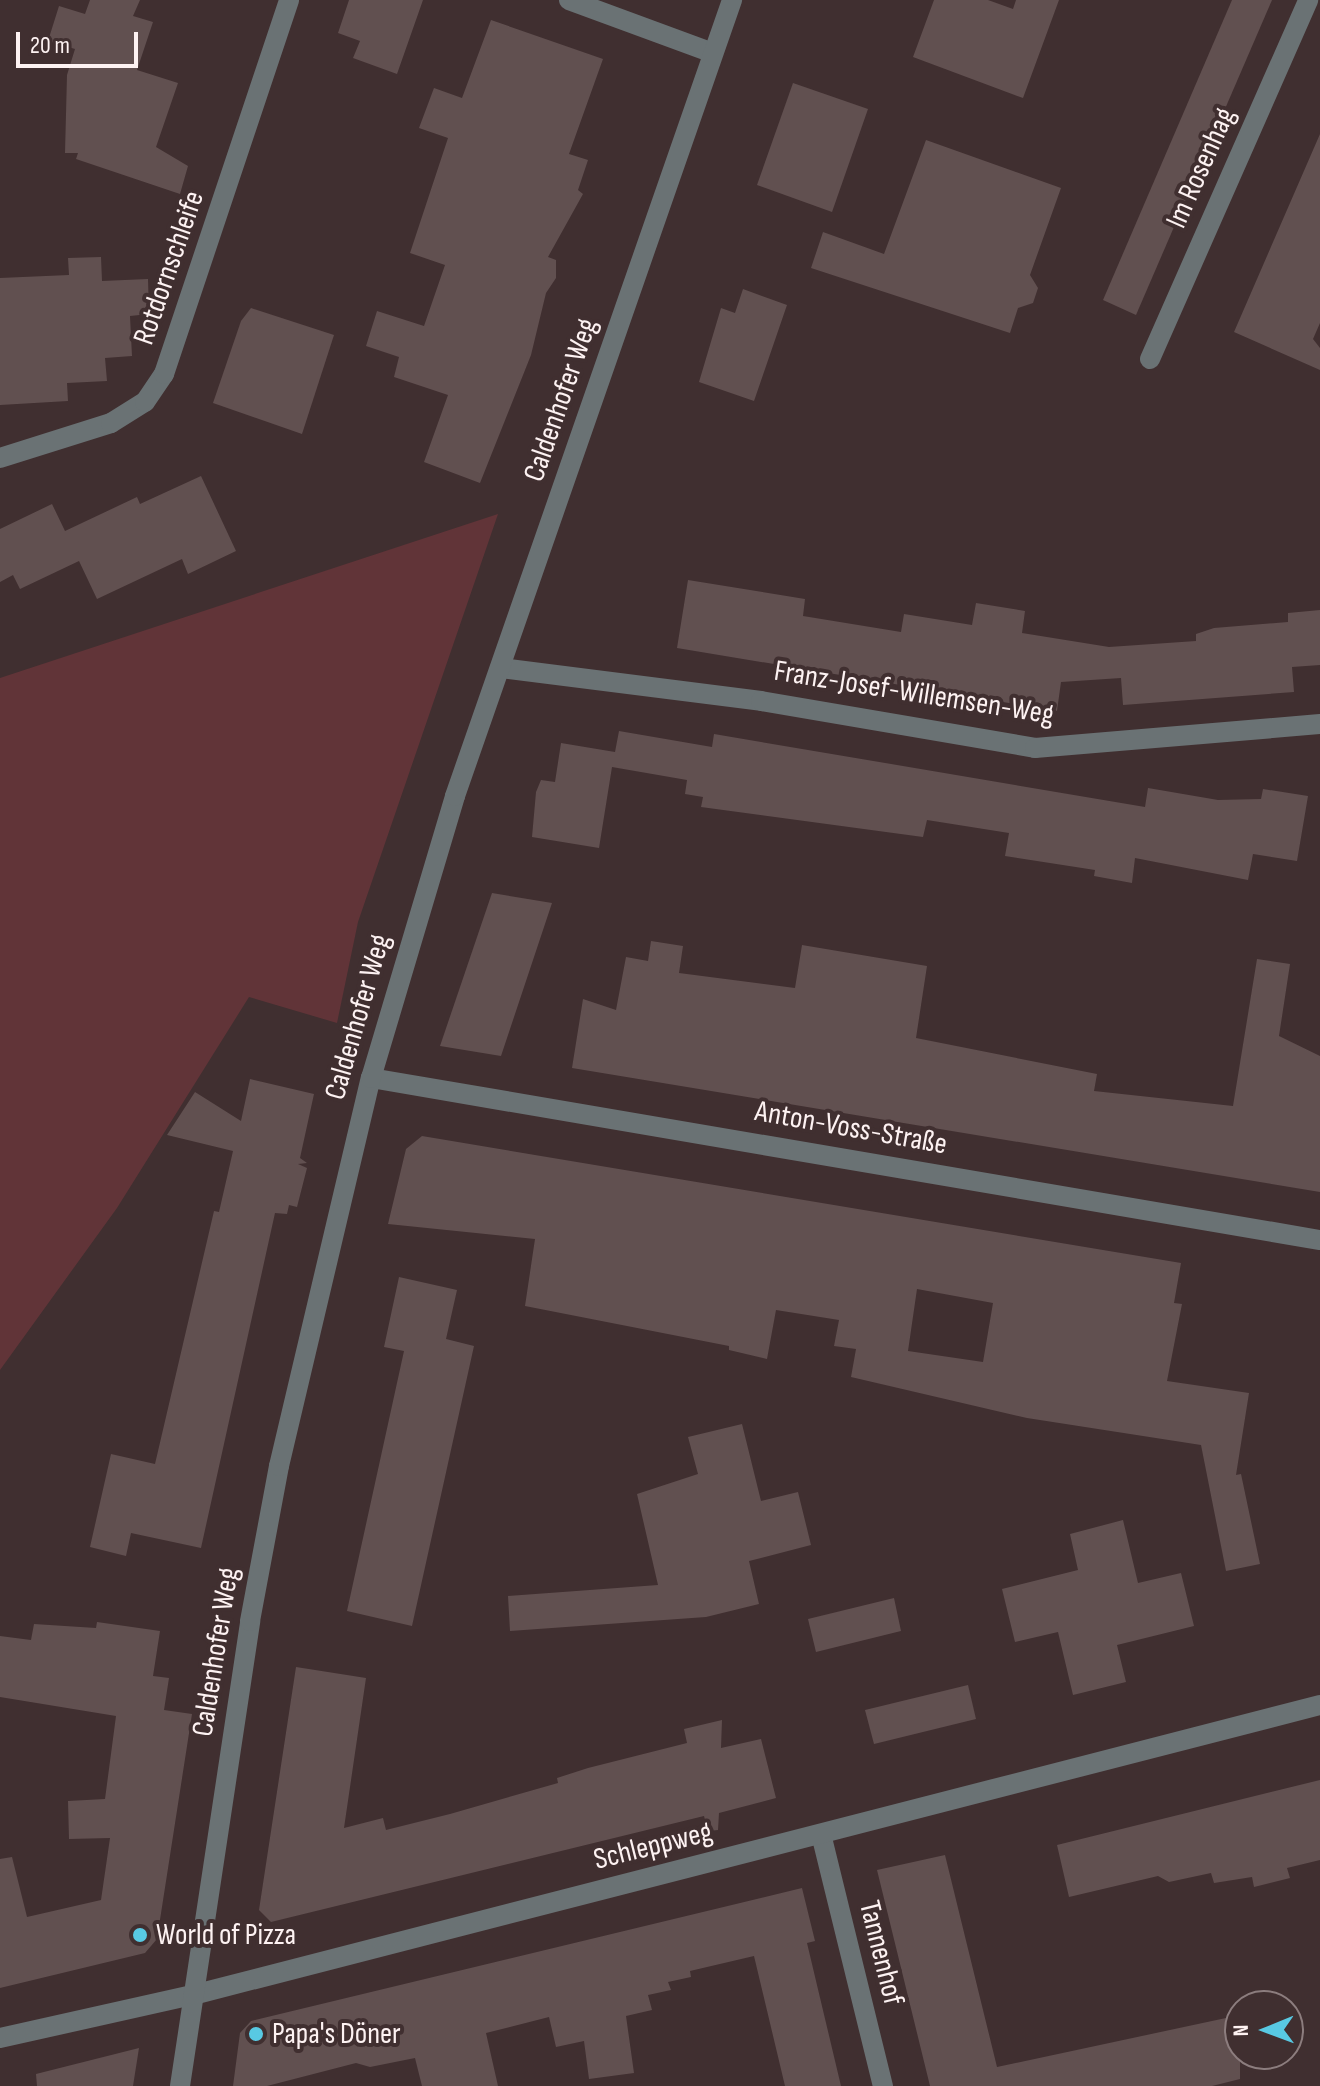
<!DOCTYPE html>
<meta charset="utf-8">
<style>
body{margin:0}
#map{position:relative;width:1320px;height:2086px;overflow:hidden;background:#402f30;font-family:"Sofia Sans Condensed",sans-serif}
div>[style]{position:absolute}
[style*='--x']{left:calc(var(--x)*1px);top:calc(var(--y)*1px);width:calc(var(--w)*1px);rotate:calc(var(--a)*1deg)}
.green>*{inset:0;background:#613438}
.building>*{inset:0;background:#615050}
.minor>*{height:20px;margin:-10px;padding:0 10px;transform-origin:10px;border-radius:10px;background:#6a7274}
.dots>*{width:22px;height:22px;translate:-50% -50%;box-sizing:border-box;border:4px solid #402f30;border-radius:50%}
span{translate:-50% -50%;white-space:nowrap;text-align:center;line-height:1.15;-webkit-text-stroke:8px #402f30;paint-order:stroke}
.street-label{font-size:30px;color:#fdf2f2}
.poi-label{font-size:30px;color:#fdf2f2}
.left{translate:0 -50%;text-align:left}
.north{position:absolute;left:1224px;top:1990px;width:80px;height:80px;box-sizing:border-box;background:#402f30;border:2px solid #8c7d7e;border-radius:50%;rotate:269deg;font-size:22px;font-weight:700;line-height:32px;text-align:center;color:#fdf2f2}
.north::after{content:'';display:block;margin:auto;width:28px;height:36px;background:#58c9e3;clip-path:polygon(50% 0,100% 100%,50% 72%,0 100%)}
.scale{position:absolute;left:16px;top:32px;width:122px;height:36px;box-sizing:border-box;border:4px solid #fdf2f2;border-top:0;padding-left:10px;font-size:24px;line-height:28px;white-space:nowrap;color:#fdf2f2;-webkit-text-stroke:6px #402f30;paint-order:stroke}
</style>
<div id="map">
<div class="green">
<div style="clip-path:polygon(498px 514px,358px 922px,337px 1023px,249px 997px,117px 1208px,0 1370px,0 678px)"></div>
</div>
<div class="building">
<div style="clip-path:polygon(90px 0,140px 0,133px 16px,153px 22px,137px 70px,178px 83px,156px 147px,188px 166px,180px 194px,76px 159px,78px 153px,65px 153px,67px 75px,75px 49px,48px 41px,59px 6px,85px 14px)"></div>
<div style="clip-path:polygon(349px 0,423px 0,397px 74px,353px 58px,360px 41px,338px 33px)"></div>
<div style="clip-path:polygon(934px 0,988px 0,1013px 9px,1016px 0,1059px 0,1023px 98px,913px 57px)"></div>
<div style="clip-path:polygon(1232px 0,1272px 0,1136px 315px,1103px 300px)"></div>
<div style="clip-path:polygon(491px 20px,603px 59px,569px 154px,588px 160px,578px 190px,583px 194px,548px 257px,556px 260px,556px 278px,546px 293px,531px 355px,480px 483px,424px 462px,448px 395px,394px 377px,399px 357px,366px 346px,377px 311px,424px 326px,445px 265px,410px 253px,448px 138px,419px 128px,434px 88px,462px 98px)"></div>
<div style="clip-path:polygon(793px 83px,868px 109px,832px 212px,757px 185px)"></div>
<div style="clip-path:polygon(1320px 134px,1320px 323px,1313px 339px,1320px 348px,1320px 370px,1234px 332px)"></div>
<div style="clip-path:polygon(926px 140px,1061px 188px,1030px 275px,1038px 288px,1033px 303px,1018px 308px,1010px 333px,811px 268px,823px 232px,884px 254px)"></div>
<div style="clip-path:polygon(101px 257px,102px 281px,148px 279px,149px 314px,130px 316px,132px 356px,105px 358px,107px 381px,67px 383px,68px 401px,0 405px,0 278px,69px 275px,68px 258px)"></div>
<div style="clip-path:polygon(743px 289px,787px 305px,754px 401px,699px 382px,721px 308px,735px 313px)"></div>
<div style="clip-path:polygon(251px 308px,334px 335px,302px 434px,213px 403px,241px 321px)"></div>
<div style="clip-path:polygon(201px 476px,236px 551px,188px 574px,182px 559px,97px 599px,79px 561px,20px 589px,13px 575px,0 582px,0 529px,52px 504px,65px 531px,137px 497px,140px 504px)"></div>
<div style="clip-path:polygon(688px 580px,805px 599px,803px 616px,901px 632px,904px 614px,972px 625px,976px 603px,1025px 611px,1022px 633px,1109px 647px,1196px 641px,1196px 634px,1214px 628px,1288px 622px,1288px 613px,1320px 610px,1320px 665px,1292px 667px,1294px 692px,1123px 705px,1121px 678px,1061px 682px,1057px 711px,677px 648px)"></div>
<div style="clip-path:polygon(619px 731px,712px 747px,714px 734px,1145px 807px,1148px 788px,1218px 800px,1261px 799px,1263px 789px,1308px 796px,1297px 861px,1253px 854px,1248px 880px,1135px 858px,1132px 883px,1094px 876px,1095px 870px,1005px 856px,1009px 833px,927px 820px,923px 837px,701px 807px,703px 797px,685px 794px,687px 780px,612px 767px,599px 848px,532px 837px,536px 792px,541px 780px,555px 782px,561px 743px,615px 752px)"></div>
<div style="clip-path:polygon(492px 893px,552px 903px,501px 1056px,440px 1046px)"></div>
<div style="clip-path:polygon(651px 941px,683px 946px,679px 973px,795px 988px,802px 945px,927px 966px,916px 1038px,1097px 1074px,1094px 1091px,1233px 1106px,1257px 959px,1290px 964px,1279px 1036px,1320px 1056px,1320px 1192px,572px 1068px,583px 999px,616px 1010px,626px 957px,648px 961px)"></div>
<div style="clip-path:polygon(250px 1079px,314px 1094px,300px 1158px,307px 1163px,298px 1164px,307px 1168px,297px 1207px,289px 1205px,287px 1214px,275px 1213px,201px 1548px,131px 1533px,126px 1556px,90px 1547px,111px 1454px,155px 1464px,214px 1211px,219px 1212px,233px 1151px,167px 1135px,195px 1092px,241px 1121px)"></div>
<div style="clip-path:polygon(evenodd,422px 1136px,1181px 1263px,1174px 1303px,1182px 1304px,1167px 1381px,1249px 1393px,1236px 1475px,1241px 1474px,1260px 1564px,1226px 1571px,1201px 1445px,1027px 1418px,851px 1377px,856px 1349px,834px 1346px,839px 1320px,776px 1310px,767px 1359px,729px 1350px,729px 1346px,525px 1306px,535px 1239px,388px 1224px,406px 1149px,422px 1136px,917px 1289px,993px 1303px,983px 1362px,908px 1351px,917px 1289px)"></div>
<div style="clip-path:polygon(399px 1277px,457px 1290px,446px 1339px,474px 1346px,412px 1626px,347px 1611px,404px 1351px,384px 1347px)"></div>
<div style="clip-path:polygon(742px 1424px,761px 1501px,798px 1492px,811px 1545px,749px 1561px,759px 1604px,706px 1617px,510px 1631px,508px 1596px,658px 1585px,637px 1494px,698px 1474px,688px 1437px)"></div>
<div style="clip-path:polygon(1123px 1520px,1138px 1583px,1181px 1573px,1194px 1626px,1117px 1645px,1126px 1682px,1073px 1695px,1058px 1632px,1015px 1642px,1002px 1589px,1078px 1570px,1070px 1534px)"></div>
<div style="clip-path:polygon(894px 1598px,901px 1631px,816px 1652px,808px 1619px)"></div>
<div style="clip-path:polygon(97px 1622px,160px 1631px,153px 1676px,169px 1678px,164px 1710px,192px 1714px,157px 1939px,145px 1953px,0 1988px,0 1859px,12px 1857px,27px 1917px,101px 1900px,110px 1838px,69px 1839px,68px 1801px,105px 1799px,116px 1716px,0 1697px,0 1636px,31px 1640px,34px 1624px,96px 1628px)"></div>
<div style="clip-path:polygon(296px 1667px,366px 1678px,344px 1828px,383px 1818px,386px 1830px,450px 1814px,558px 1783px,557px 1778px,588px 1768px,687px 1743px,684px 1729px,722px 1720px,721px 1748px,761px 1739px,776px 1798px,719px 1813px,718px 1830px,708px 1831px,704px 1816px,271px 1922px,259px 1910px)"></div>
<div style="clip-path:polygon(968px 1685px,976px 1719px,874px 1744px,865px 1710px)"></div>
<div style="clip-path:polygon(1320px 1780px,1320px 1860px,1287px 1868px,1290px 1878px,1254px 1887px,1252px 1877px,1214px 1883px,1211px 1873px,1169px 1882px,1158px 1876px,1069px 1897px,1057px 1845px)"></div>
<div style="clip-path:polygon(945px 1855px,997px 2067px,1240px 2015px,1240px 2079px,1212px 2086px,930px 2086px,877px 1870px)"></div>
<div style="clip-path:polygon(802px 1888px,815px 1941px,807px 1943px,841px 2086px,785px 2086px,754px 1956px,690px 1971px,691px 1977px,668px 1982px,671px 1990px,648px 1995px,652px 2010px,626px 2016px,634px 2073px,589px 2079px,584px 2041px,556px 2047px,549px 2017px,486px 2033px,498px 2086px,422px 2086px,415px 2058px,370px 2067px,356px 2063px,267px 2086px,233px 2086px,240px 2033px,251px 2021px)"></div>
<div style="clip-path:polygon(139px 2048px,133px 2086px,37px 2086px,36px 2074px)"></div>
</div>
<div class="minor">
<div style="--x:569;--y:0;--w:153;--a:20.2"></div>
<div style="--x:1150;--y:359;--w:392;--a:-66.2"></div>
<div style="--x:0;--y:458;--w:116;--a:-17.5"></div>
<div style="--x:111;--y:423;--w:40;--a:-32"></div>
<div style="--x:145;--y:402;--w:34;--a:-56"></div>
<div style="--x:164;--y:374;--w:394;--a:-71.5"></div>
<div style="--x:501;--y:668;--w:262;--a:7.2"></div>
<div style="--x:761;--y:701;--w:278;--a:9.7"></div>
<div style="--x:1035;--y:748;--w:286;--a:-4.8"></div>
<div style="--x:371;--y:1078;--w:963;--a:9.69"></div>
<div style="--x:821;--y:1834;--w:260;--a:76.2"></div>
<div style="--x:0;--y:2038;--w:198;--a:-12.6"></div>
<div style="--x:193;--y:1995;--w:1164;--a:-14.43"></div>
<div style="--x:180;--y:2086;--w:470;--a:-81.4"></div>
<div style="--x:250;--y:1621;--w:158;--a:-79.4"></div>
<div style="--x:279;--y:1466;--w:399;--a:-76.7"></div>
<div style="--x:371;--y:1078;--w:294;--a:-73.4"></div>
<div style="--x:455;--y:796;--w:843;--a:-70.81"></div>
</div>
<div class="dots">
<div style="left:140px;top:1935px;background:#58c9e3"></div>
<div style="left:256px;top:2034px;background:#58c9e3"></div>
</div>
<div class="street-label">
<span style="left:1201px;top:168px;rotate:-66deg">Im Rosenhag</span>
<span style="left:169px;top:268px;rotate:-71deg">Rotdornschleife</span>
<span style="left:561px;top:400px;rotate:-71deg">Caldenhofer Weg</span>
<span style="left:914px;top:693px;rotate:9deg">Franz-Josef-Willemsen-Weg</span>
<span style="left:358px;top:1017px;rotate:-74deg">Caldenhofer Weg</span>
<span style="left:851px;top:1128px;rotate:10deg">Anton-Voss-Straße</span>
<span style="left:216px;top:1652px;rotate:-81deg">Caldenhofer Weg</span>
<span style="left:653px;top:1846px;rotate:-14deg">Schleppweg</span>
<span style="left:881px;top:1953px;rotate:76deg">Tannenhof</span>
</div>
<div class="poi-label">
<span class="left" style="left:156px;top:1935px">World of Pizza</span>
<span class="left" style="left:272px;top:2034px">Papa's Döner</span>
</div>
<div class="north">N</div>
<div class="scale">20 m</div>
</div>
